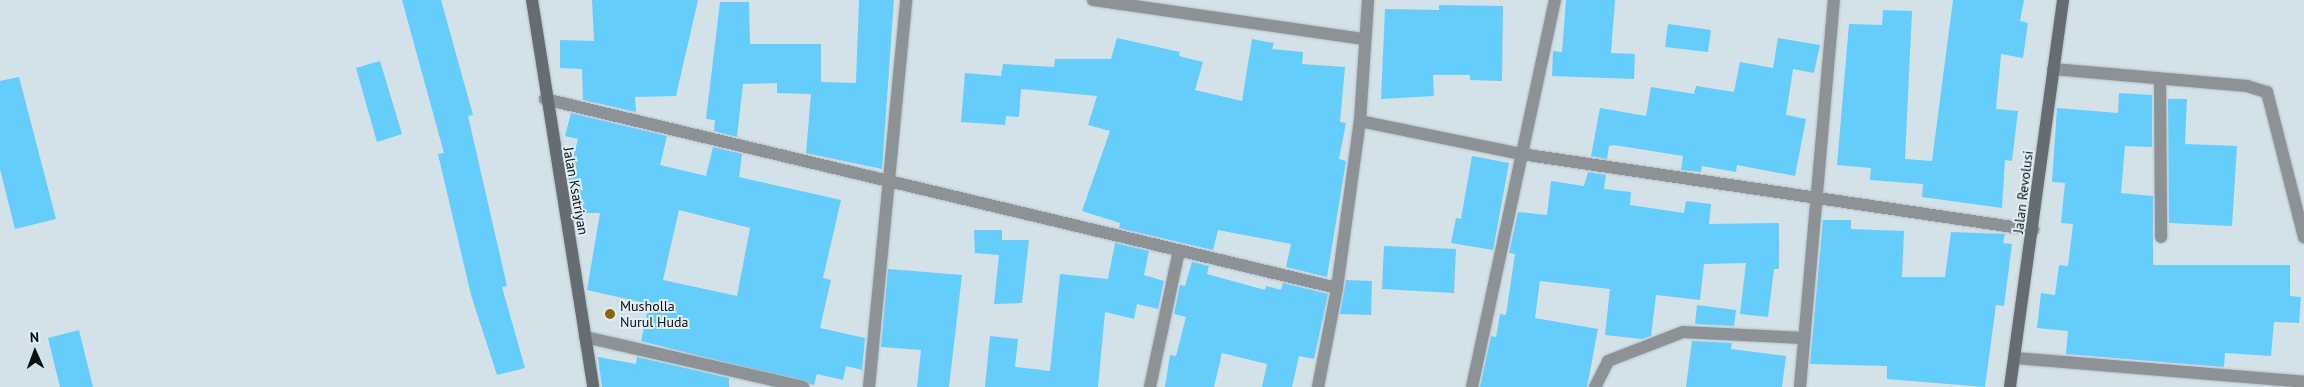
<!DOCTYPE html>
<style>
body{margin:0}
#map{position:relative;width:2304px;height:387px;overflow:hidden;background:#d3e1e8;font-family:"PT Sans",sans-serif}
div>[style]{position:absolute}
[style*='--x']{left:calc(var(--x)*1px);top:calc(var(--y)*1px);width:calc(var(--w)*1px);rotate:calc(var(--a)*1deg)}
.building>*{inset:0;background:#65cdfc}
.roads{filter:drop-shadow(0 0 1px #b3bfc6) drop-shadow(0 0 1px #b3bfc6)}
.street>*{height:12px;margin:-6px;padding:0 6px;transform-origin:6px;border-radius:6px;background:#8c9295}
.secondary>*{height:12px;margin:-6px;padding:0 6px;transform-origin:6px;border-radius:6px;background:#656d72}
.dots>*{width:14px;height:14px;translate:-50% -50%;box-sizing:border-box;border:2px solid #e1eef5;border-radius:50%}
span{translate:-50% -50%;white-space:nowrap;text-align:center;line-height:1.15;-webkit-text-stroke:4px #e1eef5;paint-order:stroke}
.street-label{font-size:14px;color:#0a0f11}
.poi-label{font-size:14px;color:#0a0f11}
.left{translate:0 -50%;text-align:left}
.north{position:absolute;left:10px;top:327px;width:50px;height:50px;-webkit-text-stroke:4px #e1eef5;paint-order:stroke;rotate:358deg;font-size:14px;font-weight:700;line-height:20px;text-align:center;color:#0a0f11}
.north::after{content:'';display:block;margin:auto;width:18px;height:22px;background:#0a0f11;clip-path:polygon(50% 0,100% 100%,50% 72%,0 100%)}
</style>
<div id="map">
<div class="building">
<div style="clip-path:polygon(402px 0,441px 0,473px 115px,468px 116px,507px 286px,502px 287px,525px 368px,497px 375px,471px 295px,438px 154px,444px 153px)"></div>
<div style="clip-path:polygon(592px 0,698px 0,676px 96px,635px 97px,636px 112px,583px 100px,582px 69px,560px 68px,560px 40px,594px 41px)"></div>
<div style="clip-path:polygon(859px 0,894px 0,882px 169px,806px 153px,811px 94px,777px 93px,777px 83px,743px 84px,737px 137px,714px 131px,715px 120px,706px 119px,720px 2px,749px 2px,750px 44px,821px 44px,821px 82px,856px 83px)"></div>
<div style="clip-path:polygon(1566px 0,1615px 0,1611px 53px,1635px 54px,1634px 79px,1552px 76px,1553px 51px,1562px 52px)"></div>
<div style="clip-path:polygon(1953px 0,2024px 0,2020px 21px,2028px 23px,2023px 58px,2001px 54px,1996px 109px,2018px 111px,2012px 161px,2005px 160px,2002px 208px,1922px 197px,1923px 184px,1870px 180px,1871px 168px,1837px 165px,1849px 24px,1882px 25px,1883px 10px,1912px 11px,1905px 159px,1932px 161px)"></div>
<div style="clip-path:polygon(1439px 5px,1503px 6px,1502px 81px,1470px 80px,1470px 75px,1433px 75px,1434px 96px,1381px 99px,1385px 9px,1439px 10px)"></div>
<div style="clip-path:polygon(1668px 24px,1711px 30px,1708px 52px,1665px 47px)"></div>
<div style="clip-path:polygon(1117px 38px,1180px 52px,1179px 56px,1203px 62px,1195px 90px,1242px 101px,1252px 39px,1274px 43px,1272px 49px,1303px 52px,1302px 64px,1345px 67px,1340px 122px,1346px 123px,1339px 159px,1346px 161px,1327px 277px,1286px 267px,1291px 244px,1218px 230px,1213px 250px,1119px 228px,1120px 223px,1082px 211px,1110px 131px,1088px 125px,1097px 96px,1021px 89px,1019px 117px,1006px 116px,1005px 125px,961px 122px,965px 73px,1001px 76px,1003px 64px,1054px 67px,1055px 59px,1111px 59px)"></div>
<div style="clip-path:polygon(1778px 38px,1820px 45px,1814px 73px,1793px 69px,1786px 115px,1806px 119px,1795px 176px,1737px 165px,1736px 172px,1702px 166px,1701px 172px,1681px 170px,1683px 156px,1614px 145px,1609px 146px,1607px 159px,1591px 156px,1600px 108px,1646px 116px,1651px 87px,1694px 94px,1696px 86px,1734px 92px,1740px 62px,1773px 68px)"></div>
<div style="clip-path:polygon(380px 61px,402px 134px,377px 142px,356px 68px)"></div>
<div style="clip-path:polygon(19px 77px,56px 219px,15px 229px,0 169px,0 81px)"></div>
<div style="clip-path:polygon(2119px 93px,2152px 95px,2152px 147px,2125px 146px,2121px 193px,2153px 196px,2153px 265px,2290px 265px,2290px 296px,2301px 297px,2299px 323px,2274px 322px,2271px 356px,2225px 353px,2224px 367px,2066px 354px,2068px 331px,2037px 328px,2041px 293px,2055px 295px,2059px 265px,2068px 266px,2073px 224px,2061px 223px,2065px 183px,2052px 182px,2057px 108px,2118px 113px)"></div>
<div style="clip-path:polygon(2168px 99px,2187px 99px,2185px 144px,2237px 146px,2232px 226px,2169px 223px)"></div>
<div style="clip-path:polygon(evenodd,571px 113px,667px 136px,660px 165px,706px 176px,713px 147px,742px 154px,739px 177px,841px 200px,823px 278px,831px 280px,820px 328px,865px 338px,862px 370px,846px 366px,843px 380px,817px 374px,814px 385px,641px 341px,649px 304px,587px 290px,600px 213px,578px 213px,575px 190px,570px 189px,568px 177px,578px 139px,565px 136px,571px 113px,679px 210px,750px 228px,737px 296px,663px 280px,679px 210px)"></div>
<div style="clip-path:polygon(1472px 156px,1509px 163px,1493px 250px,1451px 243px,1456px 218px,1461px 219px)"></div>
<div style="clip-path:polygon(1588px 172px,1606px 175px,1604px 189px,1631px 192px,1630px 205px,1684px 213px,1686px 201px,1711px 204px,1709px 224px,1779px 223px,1779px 269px,1774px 269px,1768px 317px,1740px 314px,1746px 263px,1704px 264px,1700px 300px,1656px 295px,1651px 336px,1642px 339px,1605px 335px,1610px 289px,1540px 281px,1535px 318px,1598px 329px,1587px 387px,1480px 387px,1491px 336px,1496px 337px,1500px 314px,1506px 315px,1515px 254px,1509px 253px,1518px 212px,1547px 215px,1551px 181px,1584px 186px)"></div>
<div style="clip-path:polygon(1823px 220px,1851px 220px,1851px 229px,1904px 231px,1902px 277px,1945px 277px,1951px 232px,2005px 234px,2003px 243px,2012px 244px,2004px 306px,1996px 305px,1985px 387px,1887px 379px,1887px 366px,1810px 364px)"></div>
<div style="clip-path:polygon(974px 230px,1002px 230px,1002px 240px,1029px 240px,1022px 303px,994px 304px,999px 255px,975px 253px)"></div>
<div style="clip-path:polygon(1115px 243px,1149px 251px,1144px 275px,1164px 281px,1158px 309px,1137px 304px,1134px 319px,1105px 312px,1098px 387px,985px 387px,990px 336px,1018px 339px,1015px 367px,1050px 371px,1060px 274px,1108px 279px)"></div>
<div style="clip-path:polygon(1384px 246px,1456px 249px,1454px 293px,1382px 289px)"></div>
<div style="clip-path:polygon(1192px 262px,1209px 266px,1207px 274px,1265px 290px,1266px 286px,1281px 290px,1283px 283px,1328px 294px,1314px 359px,1299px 356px,1292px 387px,1262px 387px,1267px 364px,1222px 353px,1214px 387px,1165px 387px,1170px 355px,1176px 356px,1186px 317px,1174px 314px,1180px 285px,1185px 286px)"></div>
<div style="clip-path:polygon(888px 269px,962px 275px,949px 387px,917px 387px,921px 350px,881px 347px)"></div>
<div style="clip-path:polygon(1346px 280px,1372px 281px,1371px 315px,1340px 314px)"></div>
<div style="clip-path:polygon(1697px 305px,1736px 310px,1734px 326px,1695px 324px)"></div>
<div style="clip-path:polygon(79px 330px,93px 387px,60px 387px,48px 338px)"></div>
<div style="clip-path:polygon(1692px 341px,1732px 343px,1731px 349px,1786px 356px,1782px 387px,1686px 387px)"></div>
<div style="clip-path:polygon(598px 357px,636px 364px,637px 357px,729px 378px,729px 387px,602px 387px)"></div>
</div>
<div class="roads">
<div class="street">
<div style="--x:1093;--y:0;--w:275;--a:8.2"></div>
<div style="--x:2053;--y:69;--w:195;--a:5"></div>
<div style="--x:2247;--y:86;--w:21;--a:17"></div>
<div style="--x:2267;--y:92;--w:150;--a:75.7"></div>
<div style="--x:2160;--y:81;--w:156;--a:89.6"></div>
<div style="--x:545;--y:99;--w:814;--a:13.42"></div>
<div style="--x:1360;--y:121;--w:164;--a:11.6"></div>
<div style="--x:1521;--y:154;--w:518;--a:8.44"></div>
<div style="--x:585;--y:337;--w:224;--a:12.9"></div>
<div style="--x:2015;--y:358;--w:290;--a:4.7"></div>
<div style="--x:869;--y:387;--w:389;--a:-84.5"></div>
<div style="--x:1150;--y:387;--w:139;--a:-78"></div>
<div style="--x:1318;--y:387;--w:101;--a:-79.1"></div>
<div style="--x:1337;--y:288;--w:169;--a:-82.2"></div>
<div style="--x:1360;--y:121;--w:121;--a:-86.2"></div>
<div style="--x:1472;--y:387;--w:396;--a:-77.9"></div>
<div style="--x:1595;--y:387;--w:29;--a:-63"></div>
<div style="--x:1608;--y:361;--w:80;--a:-21.1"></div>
<div style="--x:1683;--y:332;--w:120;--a:2.9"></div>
<div style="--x:1800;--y:387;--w:388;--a:-85"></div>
</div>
<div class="secondary">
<div style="--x:532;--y:0;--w:392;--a:81"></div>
<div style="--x:2010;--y:387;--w:391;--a:-82.2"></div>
</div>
</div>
<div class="dots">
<div style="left:610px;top:314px;background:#8d6407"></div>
</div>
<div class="street-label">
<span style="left:576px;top:191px;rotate:80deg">Jalan Ksatriyan</span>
<span style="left:2023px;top:192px;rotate:-83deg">Jalan Revolusi</span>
</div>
<div class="poi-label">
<span class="left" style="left:620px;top:314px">Musholla<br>Nurul Huda</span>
</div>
<div class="north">N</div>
</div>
